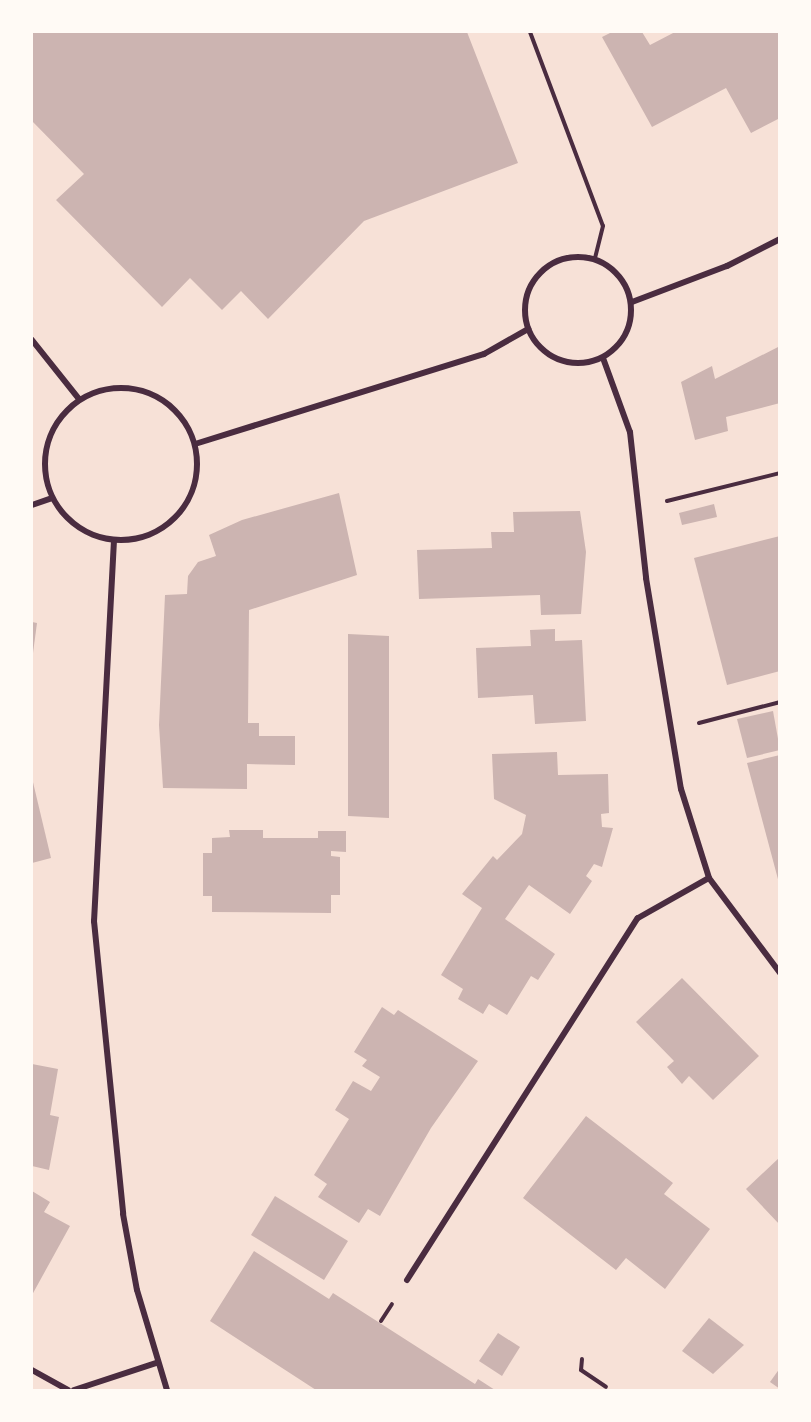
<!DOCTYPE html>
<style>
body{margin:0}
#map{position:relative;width:811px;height:1422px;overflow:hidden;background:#f7e1d7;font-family:Quicksand,sans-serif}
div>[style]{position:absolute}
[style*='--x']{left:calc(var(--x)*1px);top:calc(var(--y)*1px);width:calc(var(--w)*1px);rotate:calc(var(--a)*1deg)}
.building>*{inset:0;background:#ccb4b1}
.path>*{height:4px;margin:-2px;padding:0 2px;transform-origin:2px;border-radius:2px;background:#4a2c40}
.minor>*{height:6px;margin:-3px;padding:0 3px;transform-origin:3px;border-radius:3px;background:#4a2c40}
.minor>.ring{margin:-3px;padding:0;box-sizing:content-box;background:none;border:6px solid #4a2c40;border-radius:50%}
span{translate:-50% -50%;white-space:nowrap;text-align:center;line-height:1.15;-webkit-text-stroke:5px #fffaf5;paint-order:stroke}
.frame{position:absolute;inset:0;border:33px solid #fffaf5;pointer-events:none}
</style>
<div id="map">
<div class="building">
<div style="clip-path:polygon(32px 32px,467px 32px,518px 163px,364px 221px,268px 319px,241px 291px,222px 310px,190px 278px,162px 307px,56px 200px,84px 174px,32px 121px)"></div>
<div style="clip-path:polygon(612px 32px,642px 32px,650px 45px,675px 32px,780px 32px,780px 118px,751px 133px,726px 88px,652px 127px,602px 37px)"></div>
<div style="clip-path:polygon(780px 346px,780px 403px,726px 417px,728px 431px,695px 440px,681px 382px,712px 366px,715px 379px)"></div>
<div style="clip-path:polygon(339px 493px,357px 575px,249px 610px,248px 723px,259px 723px,259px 736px,295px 736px,295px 765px,247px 764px,247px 789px,163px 788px,159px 725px,165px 595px,187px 594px,188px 576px,198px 562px,216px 556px,209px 535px,242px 520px)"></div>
<div style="clip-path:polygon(714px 504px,717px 517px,682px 525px,679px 513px)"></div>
<div style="clip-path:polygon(580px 511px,586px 552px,581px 614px,541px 615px,540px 595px,419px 599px,417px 550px,492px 548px,491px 532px,514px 532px,513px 512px)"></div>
<div style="clip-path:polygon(780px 536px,780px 671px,727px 685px,694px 558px)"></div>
<div style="clip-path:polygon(32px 622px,37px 623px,33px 653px,32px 653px)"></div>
<div style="clip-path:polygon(555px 629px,555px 641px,582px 640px,586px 721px,535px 724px,533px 695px,478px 698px,476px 648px,531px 646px,530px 630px)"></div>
<div style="clip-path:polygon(348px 634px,389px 636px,389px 818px,348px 816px)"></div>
<div style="clip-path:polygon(773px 711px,780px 750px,747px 758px,737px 719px)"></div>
<div style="clip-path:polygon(557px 752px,558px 775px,608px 774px,609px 813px,601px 814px,602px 827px,613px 828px,602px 867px,594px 864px,586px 876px,592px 881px,570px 914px,529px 885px,505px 919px,555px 954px,538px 980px,531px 976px,507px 1015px,489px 1004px,483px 1014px,458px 999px,463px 989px,441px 975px,482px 908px,462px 894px,493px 856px,497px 860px,522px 834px,526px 815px,494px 799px,492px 754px)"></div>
<div style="clip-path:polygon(780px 755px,780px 882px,779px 883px,747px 763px)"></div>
<div style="clip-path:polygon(32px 778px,51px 858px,32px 863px)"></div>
<div style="clip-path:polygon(229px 830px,263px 830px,263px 838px,318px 838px,318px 831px,346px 831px,346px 852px,331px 851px,331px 856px,340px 857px,340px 895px,331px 895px,331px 913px,212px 912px,212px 896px,203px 896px,203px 853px,212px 853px,212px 838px,230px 837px)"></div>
<div style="clip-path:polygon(682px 978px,759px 1056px,713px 1100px,689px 1076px,682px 1084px,667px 1067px,674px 1061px,636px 1022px)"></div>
<div style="clip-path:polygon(382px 1007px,394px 1015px,398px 1010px,478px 1061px,431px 1128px,380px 1216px,368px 1209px,359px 1223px,318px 1197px,327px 1184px,314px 1175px,349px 1119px,335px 1110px,353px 1081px,371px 1091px,380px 1077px,362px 1066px,367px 1060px,354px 1052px)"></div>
<div style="clip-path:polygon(32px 1064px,58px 1069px,50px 1115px,59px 1117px,49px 1170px,32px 1166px)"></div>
<div style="clip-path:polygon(586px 1116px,673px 1183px,664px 1194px,710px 1229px,665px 1289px,626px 1258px,616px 1270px,523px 1198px)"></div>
<div style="clip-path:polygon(780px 1157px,780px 1225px,746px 1189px)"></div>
<div style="clip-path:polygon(32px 1191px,50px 1202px,44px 1212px,70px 1226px,32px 1295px)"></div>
<div style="clip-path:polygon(275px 1196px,348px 1241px,324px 1280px,251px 1235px)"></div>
<div style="clip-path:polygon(254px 1251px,329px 1299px,333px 1293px,475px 1384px,478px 1379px,495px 1390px,316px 1390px,210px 1321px)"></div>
<div style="clip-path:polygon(709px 1318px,744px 1345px,713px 1374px,682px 1351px)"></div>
<div style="clip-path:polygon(498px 1333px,520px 1347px,502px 1376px,479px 1361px)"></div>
<div style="clip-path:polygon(780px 1368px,780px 1389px,770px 1382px)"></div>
</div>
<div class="path">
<div style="--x:530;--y:32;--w:207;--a:69.4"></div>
<div style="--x:603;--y:226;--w:33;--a:104"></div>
<div style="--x:667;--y:501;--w:116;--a:-13.9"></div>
<div style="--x:699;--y:723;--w:84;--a:-14.5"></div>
<div style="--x:381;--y:1321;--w:20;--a:-57"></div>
<div style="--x:582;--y:1359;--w:11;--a:95"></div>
<div style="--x:581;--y:1370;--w:30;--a:34"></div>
</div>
<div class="minor">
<div class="ring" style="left:525px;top:257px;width:100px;height:100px"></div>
<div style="--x:632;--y:302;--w:102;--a:-20.8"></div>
<div style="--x:727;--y:266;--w:59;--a:-27"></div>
<div style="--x:32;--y:340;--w:75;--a:51.5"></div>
<div style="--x:603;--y:358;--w:79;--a:70"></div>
<div style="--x:630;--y:432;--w:147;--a:83.7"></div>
<div style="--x:646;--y:578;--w:214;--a:80.6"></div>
<div style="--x:681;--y:789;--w:93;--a:72.5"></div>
<div style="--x:709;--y:878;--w:119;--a:53.2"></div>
<div class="ring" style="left:45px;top:388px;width:146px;height:146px"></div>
<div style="--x:195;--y:444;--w:303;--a:-17.3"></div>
<div style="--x:484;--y:354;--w:51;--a:-29.6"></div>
<div style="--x:32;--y:505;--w:21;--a:-19"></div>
<div style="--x:114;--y:540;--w:382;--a:93"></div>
<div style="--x:94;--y:921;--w:294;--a:84.3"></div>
<div style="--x:123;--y:1214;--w:77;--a:79.6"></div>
<div style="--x:137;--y:1290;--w:104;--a:73.3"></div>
<div style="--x:407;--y:1280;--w:429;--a:-57.5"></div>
<div style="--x:638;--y:918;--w:81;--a:-29.4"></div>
<div style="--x:32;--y:1370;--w:41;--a:29.1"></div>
<div style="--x:74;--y:1390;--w:86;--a:-18.2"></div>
</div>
<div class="frame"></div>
</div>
